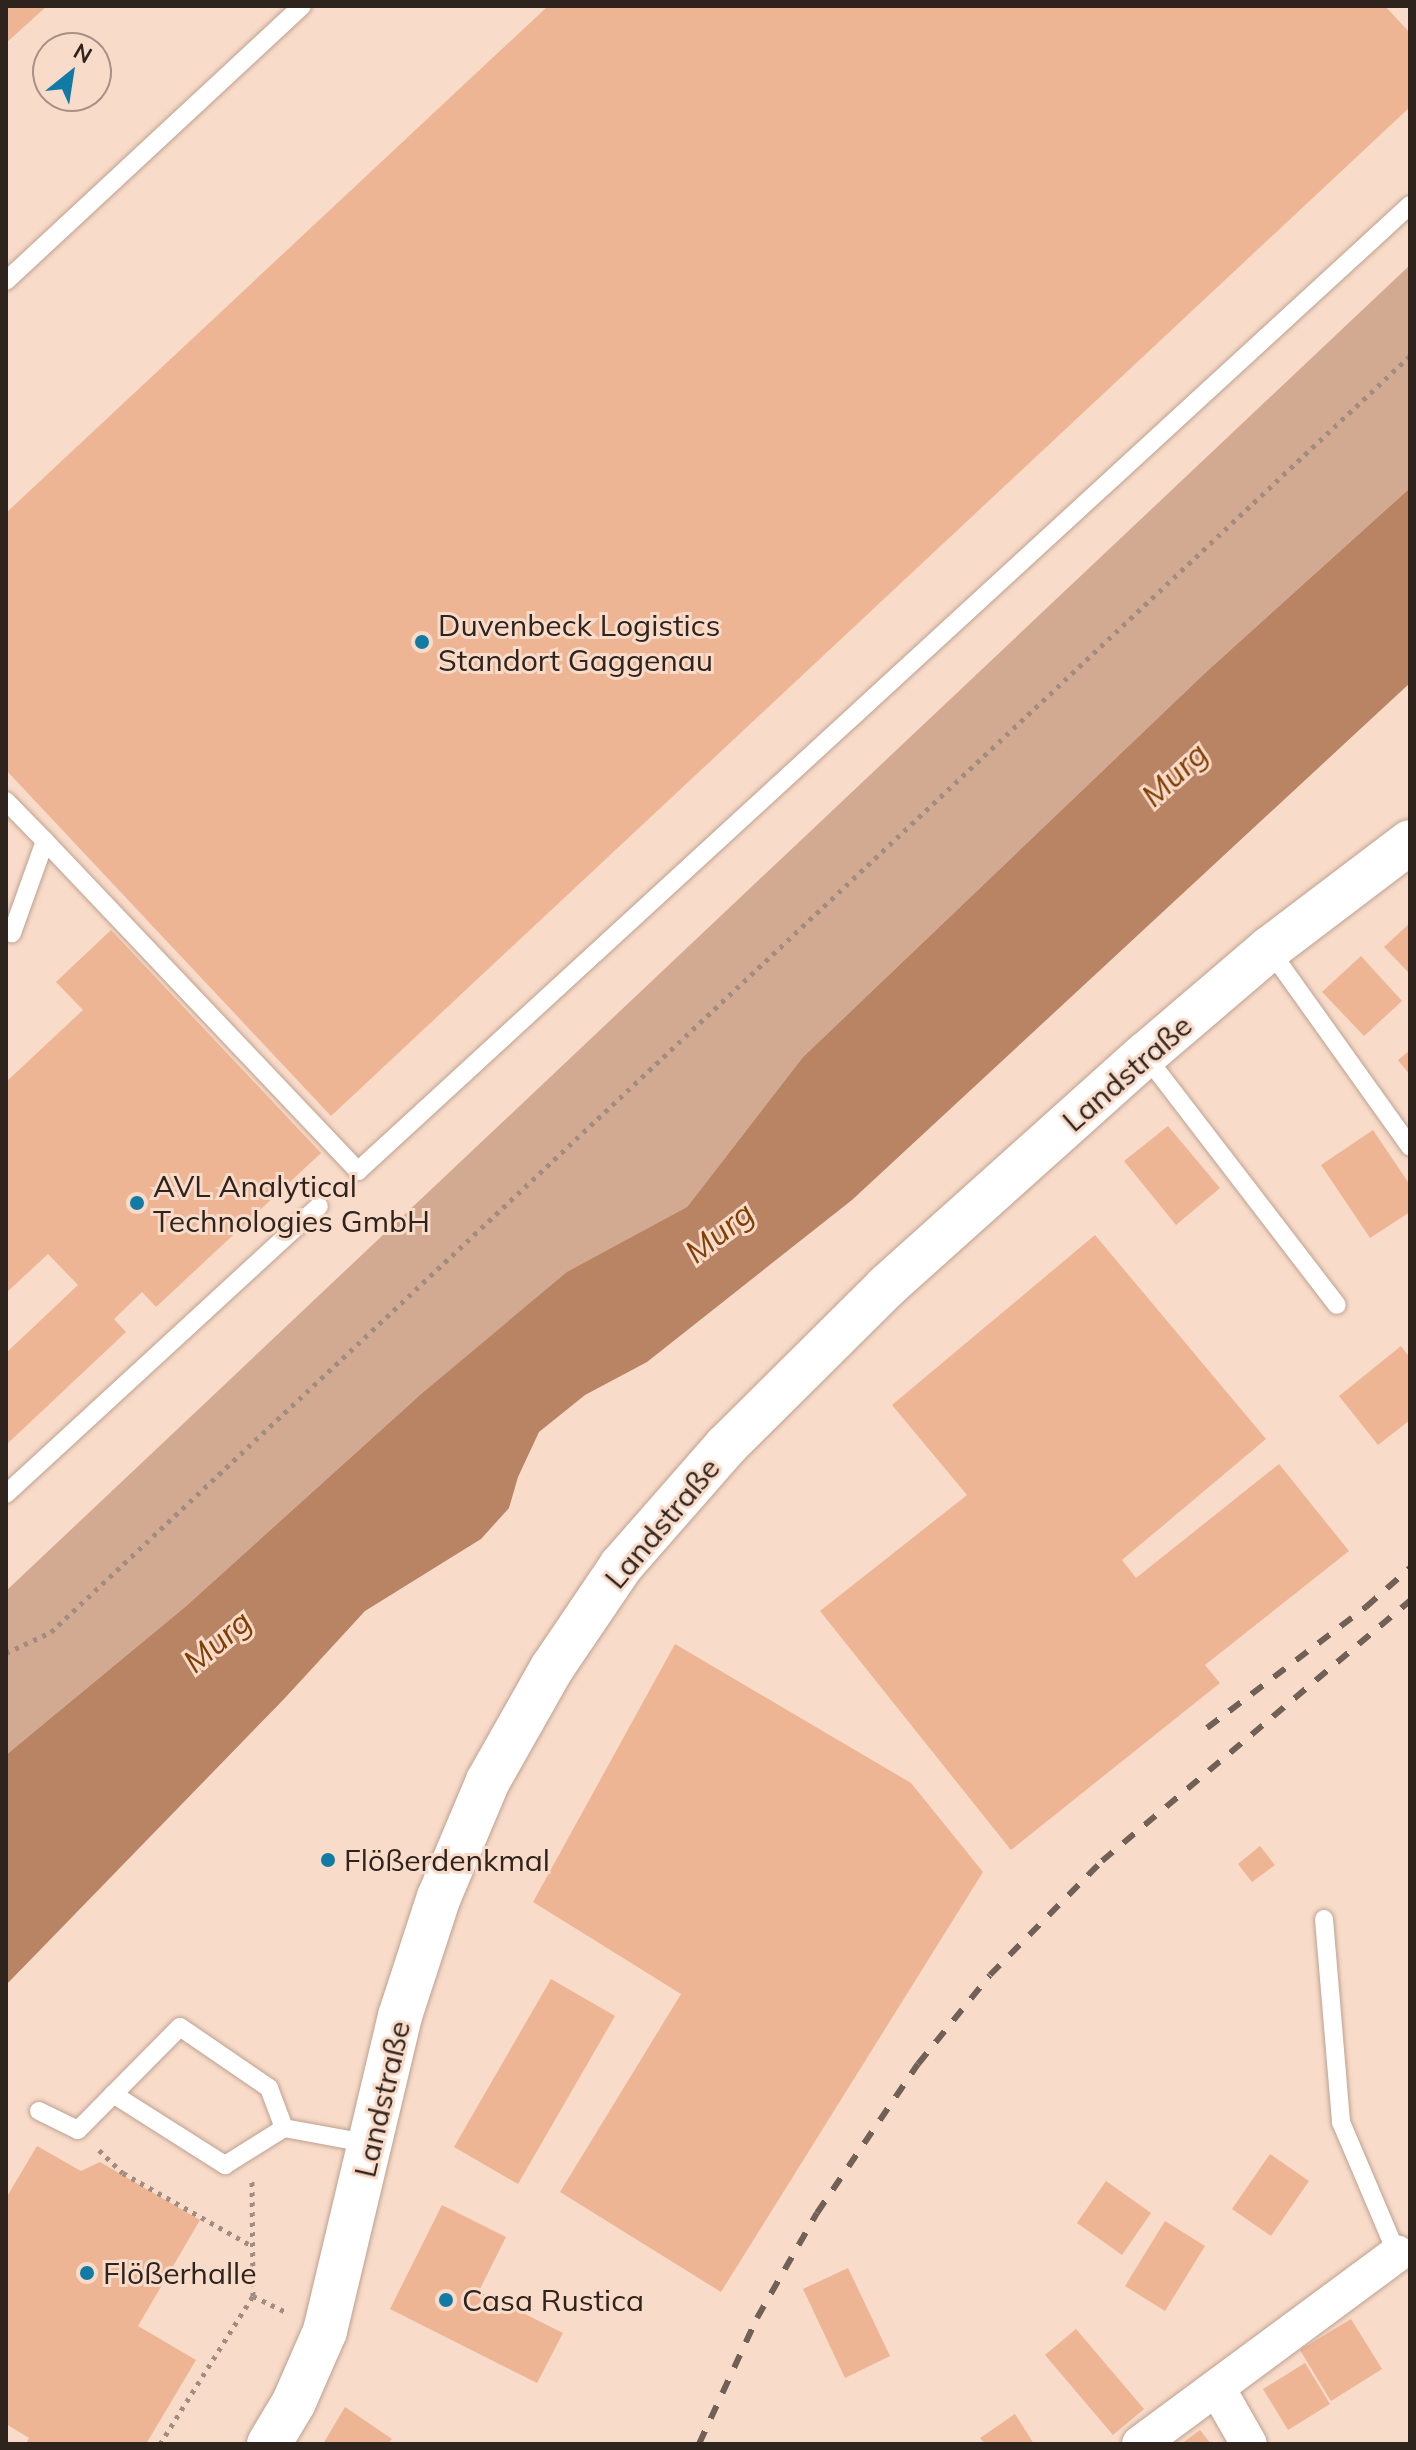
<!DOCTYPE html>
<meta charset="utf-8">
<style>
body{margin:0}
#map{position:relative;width:1416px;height:2450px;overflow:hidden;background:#f9dbc9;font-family:Mulish,sans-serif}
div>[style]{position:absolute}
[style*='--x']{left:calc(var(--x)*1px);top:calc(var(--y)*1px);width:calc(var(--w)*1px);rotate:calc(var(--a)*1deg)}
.green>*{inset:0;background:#d2aa92}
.water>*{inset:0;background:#b98463}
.building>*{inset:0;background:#edb593}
.path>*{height:5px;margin-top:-2.5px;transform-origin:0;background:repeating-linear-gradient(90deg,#a28c80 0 4px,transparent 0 10px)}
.roads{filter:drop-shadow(0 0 2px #bea190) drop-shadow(0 0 2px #bea190)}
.service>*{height:18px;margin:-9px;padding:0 9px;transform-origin:9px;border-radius:9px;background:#fff}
.minor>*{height:36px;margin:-18px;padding:0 18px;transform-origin:18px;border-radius:18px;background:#fff}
.tertiary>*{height:44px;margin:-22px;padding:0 22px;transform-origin:22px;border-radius:22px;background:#fff}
.rail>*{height:6px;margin-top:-3px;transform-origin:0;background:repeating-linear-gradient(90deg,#716056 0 14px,transparent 0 28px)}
.dots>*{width:22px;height:22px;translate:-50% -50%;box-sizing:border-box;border:4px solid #f9dbc9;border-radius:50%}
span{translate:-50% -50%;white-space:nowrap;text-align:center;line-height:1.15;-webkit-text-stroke:6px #f9dbc9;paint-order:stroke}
.poi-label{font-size:30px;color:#2e231d}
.left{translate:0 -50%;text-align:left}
.street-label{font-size:30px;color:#2e231d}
.water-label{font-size:32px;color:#803e04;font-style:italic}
.frame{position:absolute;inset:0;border:8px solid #2e231d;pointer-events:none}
.north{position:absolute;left:32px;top:32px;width:80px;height:80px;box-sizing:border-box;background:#f9dbc9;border:2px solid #a89184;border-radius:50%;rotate:30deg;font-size:22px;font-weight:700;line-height:32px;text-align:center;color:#2e231d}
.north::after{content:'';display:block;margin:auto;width:28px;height:36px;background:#127ba5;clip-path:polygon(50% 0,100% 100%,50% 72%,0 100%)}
</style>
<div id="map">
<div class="green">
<div style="clip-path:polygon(1410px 265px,1410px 488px,1205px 673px,803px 1057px,687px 1207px,567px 1273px,421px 1394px,185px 1607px,6px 1755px,6px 1591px)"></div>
</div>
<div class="water">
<div style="clip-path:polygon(1410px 488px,1410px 683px,852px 1200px,647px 1362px,585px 1395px,539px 1432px,518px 1477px,509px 1508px,481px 1539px,365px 1611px,284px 1699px,6px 1985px,6px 1755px,185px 1607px,421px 1394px,567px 1272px,687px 1207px,803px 1057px,1205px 673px)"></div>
</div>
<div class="building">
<div style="clip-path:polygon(6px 6px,47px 6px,6px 43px)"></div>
<div style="clip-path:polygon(548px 6px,1385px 6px,1410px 33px,1410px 107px,331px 1116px,6px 770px,6px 513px)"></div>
<div style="clip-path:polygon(1410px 923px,1410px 974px,1384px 947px)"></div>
<div style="clip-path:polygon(111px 930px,321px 1153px,156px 1307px,142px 1292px,114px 1319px,126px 1332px,6px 1445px,6px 1353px,78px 1285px,48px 1254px,6px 1293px,6px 1082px,83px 1010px,56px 982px)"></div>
<div style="clip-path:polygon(1361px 956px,1402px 1001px,1364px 1036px,1322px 992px)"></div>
<div style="clip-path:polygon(1410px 1050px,1410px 1075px,1398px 1060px)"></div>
<div style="clip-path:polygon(1168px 1126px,1220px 1188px,1176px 1225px,1124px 1161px)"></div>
<div style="clip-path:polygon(1373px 1130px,1410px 1185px,1410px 1212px,1370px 1238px,1321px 1165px)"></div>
<div style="clip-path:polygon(1095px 1235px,1266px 1439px,1122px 1560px,1136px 1578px,1279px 1464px,1349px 1551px,1205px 1665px,1220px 1683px,1011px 1850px,820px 1611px,967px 1495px,892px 1405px)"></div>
<div style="clip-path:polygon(1401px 1346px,1410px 1358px,1410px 1420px,1378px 1445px,1339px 1396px)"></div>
<div style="clip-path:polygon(675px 1644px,911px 1783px,983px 1872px,721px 2292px,560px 2192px,681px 1994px,533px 1902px)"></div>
<div style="clip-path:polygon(1260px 1846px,1275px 1865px,1252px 1882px,1238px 1864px)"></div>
<div style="clip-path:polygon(551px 1979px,615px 2016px,518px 2184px,454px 2147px)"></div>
<div style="clip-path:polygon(37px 2146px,81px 2171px,100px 2162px,200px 2220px,138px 2326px,196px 2360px,146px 2444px,26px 2444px,29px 2438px,6px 2424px,6px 2198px)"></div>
<div style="clip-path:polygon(1270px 2154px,1309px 2181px,1271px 2236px,1232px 2209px)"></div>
<div style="clip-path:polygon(1106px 2181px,1151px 2213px,1122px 2255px,1077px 2223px)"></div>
<div style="clip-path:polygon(442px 2205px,506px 2237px,479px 2291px,563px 2333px,537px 2383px,390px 2309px)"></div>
<div style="clip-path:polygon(1165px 2221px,1205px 2246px,1165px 2311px,1125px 2286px)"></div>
<div style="clip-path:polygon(848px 2268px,890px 2356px,845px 2378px,803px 2289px)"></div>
<div style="clip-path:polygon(1351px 2319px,1382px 2369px,1331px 2401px,1300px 2350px)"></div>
<div style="clip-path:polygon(1076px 2329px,1144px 2409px,1113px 2435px,1045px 2355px)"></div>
<div style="clip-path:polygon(1305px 2363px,1330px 2404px,1288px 2430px,1263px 2389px)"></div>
<div style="clip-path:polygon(345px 2407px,392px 2439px,388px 2444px,323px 2444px)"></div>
<div style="clip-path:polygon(1015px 2414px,1034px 2444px,985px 2444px,980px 2438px)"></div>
<div style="clip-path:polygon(1200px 2430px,1211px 2444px,1181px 2444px)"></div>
</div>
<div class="path">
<div style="--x:6;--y:1653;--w:50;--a:-25"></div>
<div style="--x:51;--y:1632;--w:1864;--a:-43.2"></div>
<div style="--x:99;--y:2150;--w:33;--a:44"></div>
<div style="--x:123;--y:2173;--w:148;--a:29.5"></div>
<div style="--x:253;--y:2296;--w:39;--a:26"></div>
<div style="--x:160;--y:2444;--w:175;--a:-57.9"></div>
<div style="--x:253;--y:2296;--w:116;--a:-90.5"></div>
</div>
<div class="roads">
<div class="service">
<div style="--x:6;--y:281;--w:404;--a:-42.9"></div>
<div style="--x:6;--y:801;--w:56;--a:45.7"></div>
<div style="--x:45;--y:841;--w:98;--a:109.7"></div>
<div style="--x:45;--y:841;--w:455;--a:46.5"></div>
<div style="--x:358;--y:1171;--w:1428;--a:-42.56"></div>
<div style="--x:1269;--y:949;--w:243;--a:54.5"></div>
<div style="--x:1145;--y:1055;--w:315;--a:52.5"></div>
<div style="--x:6;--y:1494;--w:425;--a:-42.6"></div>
<div style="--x:1324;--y:1919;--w:204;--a:85.2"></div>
<div style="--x:1341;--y:2122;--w:143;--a:67"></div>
<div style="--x:113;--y:2094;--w:133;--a:32.4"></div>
<div style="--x:225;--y:2165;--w:70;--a:-32.1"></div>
<div style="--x:39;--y:2111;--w:43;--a:26"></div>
<div style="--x:78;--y:2130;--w:145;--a:-45.3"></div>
<div style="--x:180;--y:2027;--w:108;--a:34.4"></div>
<div style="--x:269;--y:2088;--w:43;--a:69.4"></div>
<div style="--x:284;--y:2128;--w:88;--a:10.4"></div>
</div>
<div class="minor">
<div style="--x:1217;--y:2388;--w:64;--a:60.3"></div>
<div style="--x:1140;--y:2444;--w:320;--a:-36.5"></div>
</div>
<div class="tertiary">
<div style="--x:269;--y:2444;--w:49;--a:-59.2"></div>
<div style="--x:294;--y:2402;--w:77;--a:-66.4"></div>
<div style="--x:325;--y:2331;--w:324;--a:-76.6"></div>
<div style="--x:400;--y:2016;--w:125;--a:-71.9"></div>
<div style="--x:439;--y:1897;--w:126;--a:-67.1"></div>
<div style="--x:488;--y:1781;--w:130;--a:-60.5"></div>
<div style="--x:552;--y:1668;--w:123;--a:-55.9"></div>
<div style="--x:621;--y:1566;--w:159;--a:-48.8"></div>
<div style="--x:726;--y:1446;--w:226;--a:-44.8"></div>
<div style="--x:886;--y:1287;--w:348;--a:-41.9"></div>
<div style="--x:1145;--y:1055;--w:163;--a:-40.5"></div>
<div style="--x:1269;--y:949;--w:177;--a:-37.2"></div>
</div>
</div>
<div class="rail">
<div style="--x:1207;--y:1728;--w:200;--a:-37.3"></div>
<div style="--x:1366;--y:1607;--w:59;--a:-41.6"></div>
<div style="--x:699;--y:2444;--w:139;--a:-65.3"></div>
<div style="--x:757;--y:2318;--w:121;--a:-60.3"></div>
<div style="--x:817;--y:2213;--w:180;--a:-55.9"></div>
<div style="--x:918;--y:2064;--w:114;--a:-51"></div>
<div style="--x:990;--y:1975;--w:160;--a:-45.5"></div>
<div style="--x:1102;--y:1861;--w:403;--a:-40.2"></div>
</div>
<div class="dots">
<div style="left:422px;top:642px;background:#127ba5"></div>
<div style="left:137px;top:1203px;background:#127ba5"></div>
<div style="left:328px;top:1860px;background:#127ba5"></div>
<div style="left:87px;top:2273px;background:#127ba5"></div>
<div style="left:446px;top:2300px;background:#127ba5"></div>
</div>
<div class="poi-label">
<span class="left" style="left:438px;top:642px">Duvenbeck Logistics<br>Standort Gaggenau</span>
<span class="left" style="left:153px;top:1203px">AVL Analytical<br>Technologies GmbH</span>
<span class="left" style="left:344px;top:1860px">Flößerdenkmal</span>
<span class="left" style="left:103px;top:2273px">Flößerhalle</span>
<span class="left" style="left:462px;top:2300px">Casa Rustica</span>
</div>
<div class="street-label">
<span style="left:1127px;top:1073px;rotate:-41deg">Landstraße</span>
<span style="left:662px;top:1523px;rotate:-50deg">Landstraße</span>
<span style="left:382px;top:2099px;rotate:-77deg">Landstraße</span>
</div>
<div class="water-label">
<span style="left:1174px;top:774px;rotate:-43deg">Murg</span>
<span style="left:719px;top:1232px;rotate:-38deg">Murg</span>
<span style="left:217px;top:1641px;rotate:-40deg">Murg</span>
</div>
<div class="frame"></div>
<div class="north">N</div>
</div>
